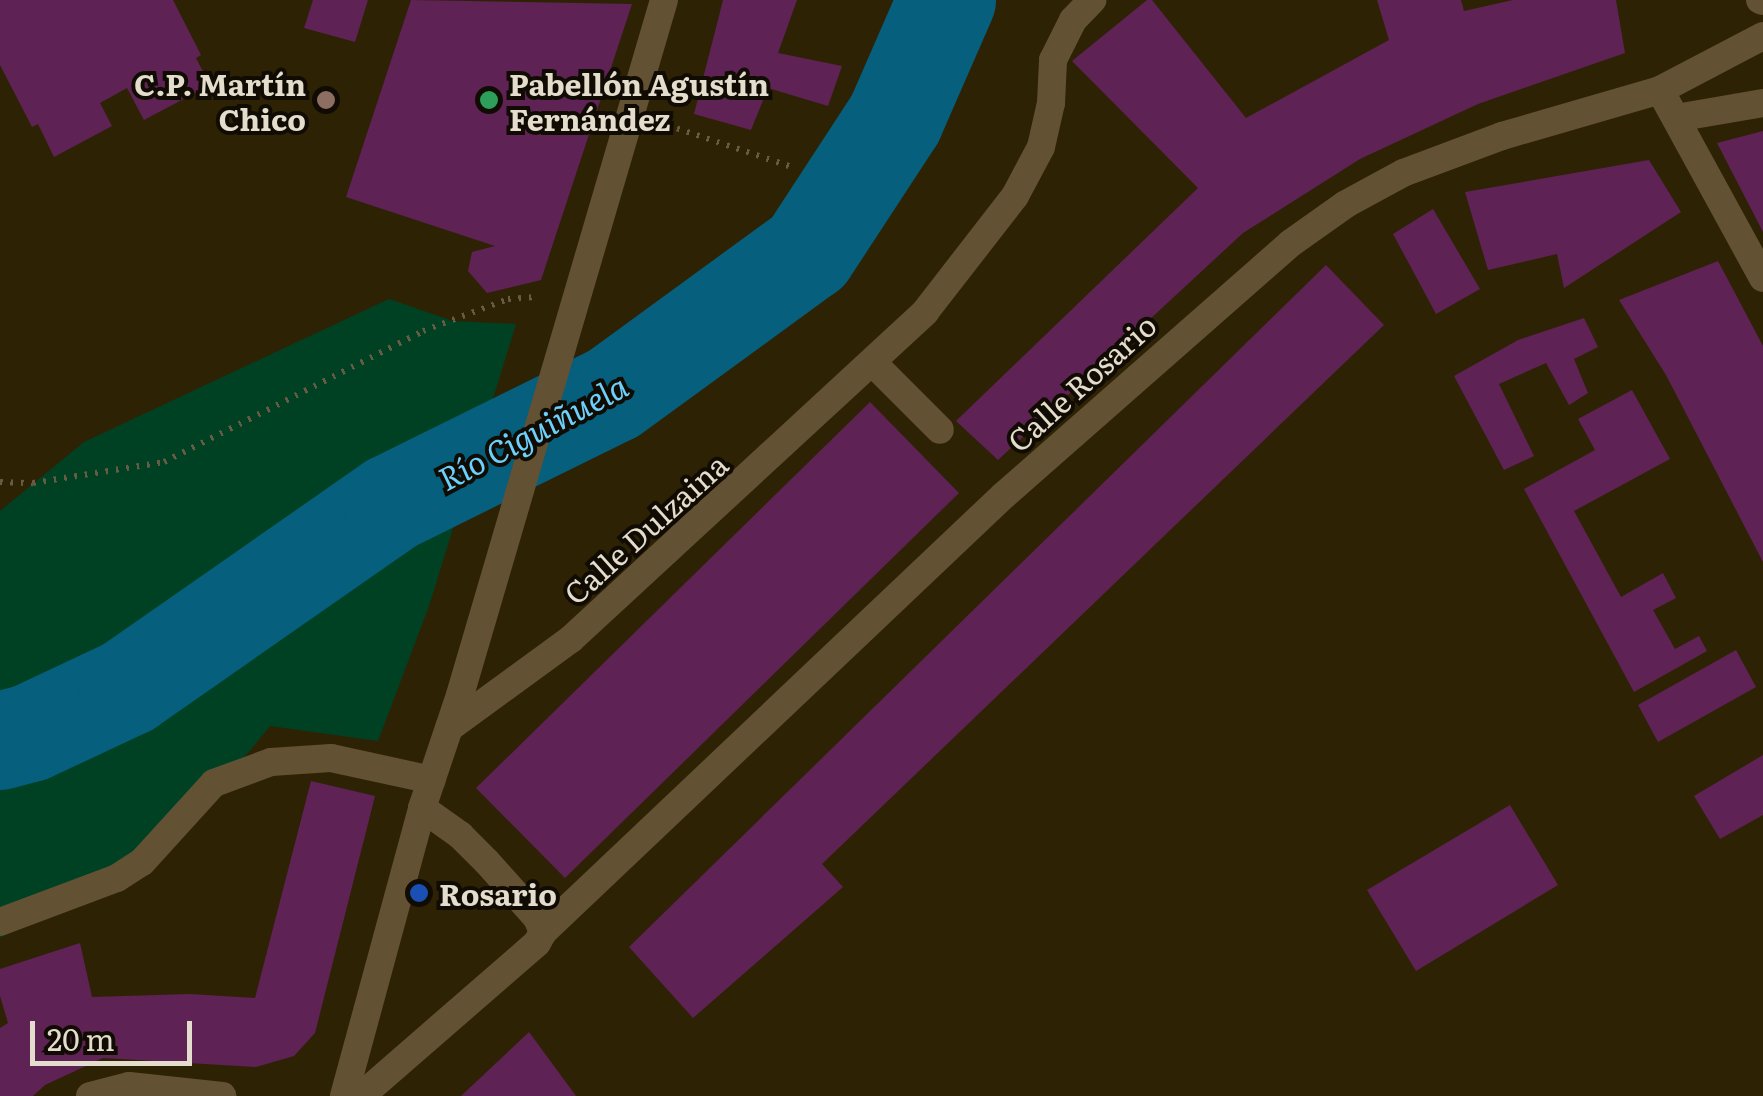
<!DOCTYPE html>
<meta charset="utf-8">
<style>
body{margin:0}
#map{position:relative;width:1763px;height:1096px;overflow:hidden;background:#2e2205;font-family:Literata,serif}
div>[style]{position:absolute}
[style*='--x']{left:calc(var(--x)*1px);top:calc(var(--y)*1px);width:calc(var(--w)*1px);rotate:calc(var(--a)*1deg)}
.green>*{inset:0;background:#004124}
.river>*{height:98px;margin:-49px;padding:0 49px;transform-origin:49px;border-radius:49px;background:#055f7d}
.building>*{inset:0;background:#5e2255}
.path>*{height:6px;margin-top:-3px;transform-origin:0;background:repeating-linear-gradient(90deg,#675c43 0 2.5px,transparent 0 10.5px)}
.service>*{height:28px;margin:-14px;padding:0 14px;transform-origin:14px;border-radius:14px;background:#635134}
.minor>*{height:28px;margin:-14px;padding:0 14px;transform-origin:14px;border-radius:14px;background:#635134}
.dots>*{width:28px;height:28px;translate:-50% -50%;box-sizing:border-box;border:5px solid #110c03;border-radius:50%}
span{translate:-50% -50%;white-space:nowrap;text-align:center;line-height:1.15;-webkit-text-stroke:8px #110c03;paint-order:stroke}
.poi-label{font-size:30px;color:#e4dccc;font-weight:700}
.right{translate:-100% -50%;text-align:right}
.left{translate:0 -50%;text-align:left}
.street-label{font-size:30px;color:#e4dccc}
.water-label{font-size:32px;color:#6cd0fc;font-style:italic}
.scale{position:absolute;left:30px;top:1021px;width:162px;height:45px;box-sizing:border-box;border:5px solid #e4dccc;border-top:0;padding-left:12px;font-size:30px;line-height:35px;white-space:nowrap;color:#e4dccc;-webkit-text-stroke:8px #110c03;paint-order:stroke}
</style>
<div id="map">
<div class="green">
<div style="clip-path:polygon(389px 299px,453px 321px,516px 324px,429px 606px,378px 741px,270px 726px,218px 789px,106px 877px,0 938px,0 511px,84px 442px)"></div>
</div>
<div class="river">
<div style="--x:0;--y:741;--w:31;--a:-15"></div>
<div style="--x:30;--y:733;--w:108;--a:-25.1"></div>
<div style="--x:128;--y:687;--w:322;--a:-34.9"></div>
<div style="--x:392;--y:503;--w:246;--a:-26.3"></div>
<div style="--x:613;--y:394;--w:241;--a:-36.1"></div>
<div style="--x:808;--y:252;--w:159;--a:-56.8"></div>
<div style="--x:895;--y:119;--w:130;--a:-66.4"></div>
</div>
<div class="building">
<div style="clip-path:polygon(0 0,173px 0,201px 55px,196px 58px,210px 85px,144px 120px,127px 88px,100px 103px,112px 126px,54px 157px,38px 124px,32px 127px,0 65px)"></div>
<div style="clip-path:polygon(313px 0,368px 0,355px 42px,304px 28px)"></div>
<div style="clip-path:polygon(411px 0,632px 4px,541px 280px,487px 293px,468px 271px,472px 252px,495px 246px,346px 197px)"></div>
<div style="clip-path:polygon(723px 0,797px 0,778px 53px,842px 66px,828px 106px,768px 88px,751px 130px,694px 114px)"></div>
<div style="clip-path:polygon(1147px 0,1152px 0,1246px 118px,1389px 40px,1377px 0,1461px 0,1464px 11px,1513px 0,1616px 0,1625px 53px,1478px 104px,1360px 159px,1243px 233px,998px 460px,956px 421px,1198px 188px,1072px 61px)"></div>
<div style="clip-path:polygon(1763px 131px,1763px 232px,1717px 143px)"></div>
<div style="clip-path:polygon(1649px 160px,1681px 212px,1564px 288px,1557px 254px,1488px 270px,1465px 192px)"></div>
<div style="clip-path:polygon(1433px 209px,1480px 289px,1436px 314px,1393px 234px)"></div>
<div style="clip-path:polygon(1718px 261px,1763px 346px,1763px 562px,1666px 375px,1619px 300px)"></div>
<div style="clip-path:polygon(1326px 265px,1384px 325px,822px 864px,843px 887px,693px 1018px,629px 947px)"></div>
<div style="clip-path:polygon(1584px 318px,1598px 347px,1574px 359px,1588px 393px,1569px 405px,1546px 363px,1499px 384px,1534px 456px,1504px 470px,1454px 376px,1518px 340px)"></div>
<div style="clip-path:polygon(1632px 390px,1670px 459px,1574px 511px,1621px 597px,1663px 573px,1676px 598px,1653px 610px,1675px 649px,1699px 636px,1707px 651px,1634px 692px,1524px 489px,1595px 450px,1578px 419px)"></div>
<div style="clip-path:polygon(870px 402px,959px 493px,565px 878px,476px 788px)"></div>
<div style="clip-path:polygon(1736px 650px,1756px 687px,1658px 742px,1638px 705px)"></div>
<div style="clip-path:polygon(1763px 755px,1763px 815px,1720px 839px,1694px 796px)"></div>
<div style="clip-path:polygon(311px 781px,375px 796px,315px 1033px,294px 1056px,256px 1067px,103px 1058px,45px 1085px,33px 1096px,0 1096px,0 1028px,8px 1023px,0 996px,0 969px,80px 943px,92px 997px,190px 994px,255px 998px)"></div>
<div style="clip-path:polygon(1510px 805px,1558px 885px,1416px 971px,1367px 890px)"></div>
<div style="clip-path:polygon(529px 1032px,576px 1096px,461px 1096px)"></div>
</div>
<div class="path">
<div style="--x:667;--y:125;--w:129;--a:18.6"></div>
<div style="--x:0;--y:482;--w:33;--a:2"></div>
<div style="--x:33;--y:483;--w:133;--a:-9.1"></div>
<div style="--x:164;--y:462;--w:290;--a:-26.8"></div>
<div style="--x:423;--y:331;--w:91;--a:-20.6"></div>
<div style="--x:508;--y:299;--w:27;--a:-4"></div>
</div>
<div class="service">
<div style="--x:874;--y:364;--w:93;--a:45"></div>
</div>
<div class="minor">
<div style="--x:1760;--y:0;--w:3;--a:18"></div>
<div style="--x:1660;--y:90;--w:214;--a:61.3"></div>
<div style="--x:1676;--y:118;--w:88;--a:-9.8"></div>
<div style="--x:449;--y:728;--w:151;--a:-36.1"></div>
<div style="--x:571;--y:639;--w:482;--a:-42.7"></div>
<div style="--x:925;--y:312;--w:147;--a:-52.2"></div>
<div style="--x:1015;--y:196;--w:55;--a:-62"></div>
<div style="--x:1041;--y:147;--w:45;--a:-77.2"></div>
<div style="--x:1051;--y:103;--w:43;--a:-87.3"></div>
<div style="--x:1053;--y:60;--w:45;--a:-63.4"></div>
<div style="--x:1073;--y:20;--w:28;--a:-46"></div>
<div style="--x:422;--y:808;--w:47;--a:35.4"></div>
<div style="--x:460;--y:835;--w:38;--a:45"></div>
<div style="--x:487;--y:862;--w:75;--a:48.2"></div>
<div style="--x:537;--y:918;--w:15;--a:67"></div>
<div style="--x:0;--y:922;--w:125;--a:-20.6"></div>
<div style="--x:117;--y:878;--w:30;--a:-33"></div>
<div style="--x:142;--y:862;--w:107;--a:-47.7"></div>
<div style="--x:214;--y:783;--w:61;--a:-20.2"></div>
<div style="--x:271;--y:762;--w:60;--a:-3.8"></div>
<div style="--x:331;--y:758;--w:103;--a:12.3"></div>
<div style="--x:90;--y:1096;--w:40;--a:-14.4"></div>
<div style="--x:129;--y:1086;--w:94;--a:6.1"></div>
<div style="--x:344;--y:1096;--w:298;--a:-74.8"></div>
<div style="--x:422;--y:808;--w:119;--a:-71.4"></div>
<div style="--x:460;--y:695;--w:724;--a:-73.64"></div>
<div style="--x:361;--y:1096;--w:233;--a:-41"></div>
<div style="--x:537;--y:943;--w:13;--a:-61"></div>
<div style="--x:543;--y:932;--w:634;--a:-43.47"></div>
<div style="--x:1003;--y:496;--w:383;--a:-41.3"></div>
<div style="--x:1291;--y:243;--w:67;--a:-35.3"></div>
<div style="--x:1346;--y:204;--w:65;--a:-28.5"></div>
<div style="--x:1403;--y:173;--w:106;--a:-20.5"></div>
<div style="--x:1502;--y:136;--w:165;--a:-16.2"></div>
<div style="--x:1660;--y:90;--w:116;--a:-27.7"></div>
</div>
<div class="dots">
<div style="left:326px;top:100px;background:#8d6e63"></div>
<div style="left:489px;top:100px;background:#2e9e5b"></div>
<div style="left:419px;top:893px;background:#1a4fb4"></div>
</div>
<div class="poi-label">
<span class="right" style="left:306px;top:100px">C.P. Martín<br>Chico</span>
<span class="left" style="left:509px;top:100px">Pabellón Agustín<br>Fernández</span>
<span class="left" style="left:439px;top:893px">Rosario</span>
</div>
<div class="street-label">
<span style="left:1081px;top:382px;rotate:-42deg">Calle Rosario</span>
<span style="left:645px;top:528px;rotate:-42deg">Calle Dulzaina</span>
</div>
<div class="water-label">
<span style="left:532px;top:431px;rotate:-28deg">Río Ciguiñuela</span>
</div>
<div class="scale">20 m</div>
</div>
